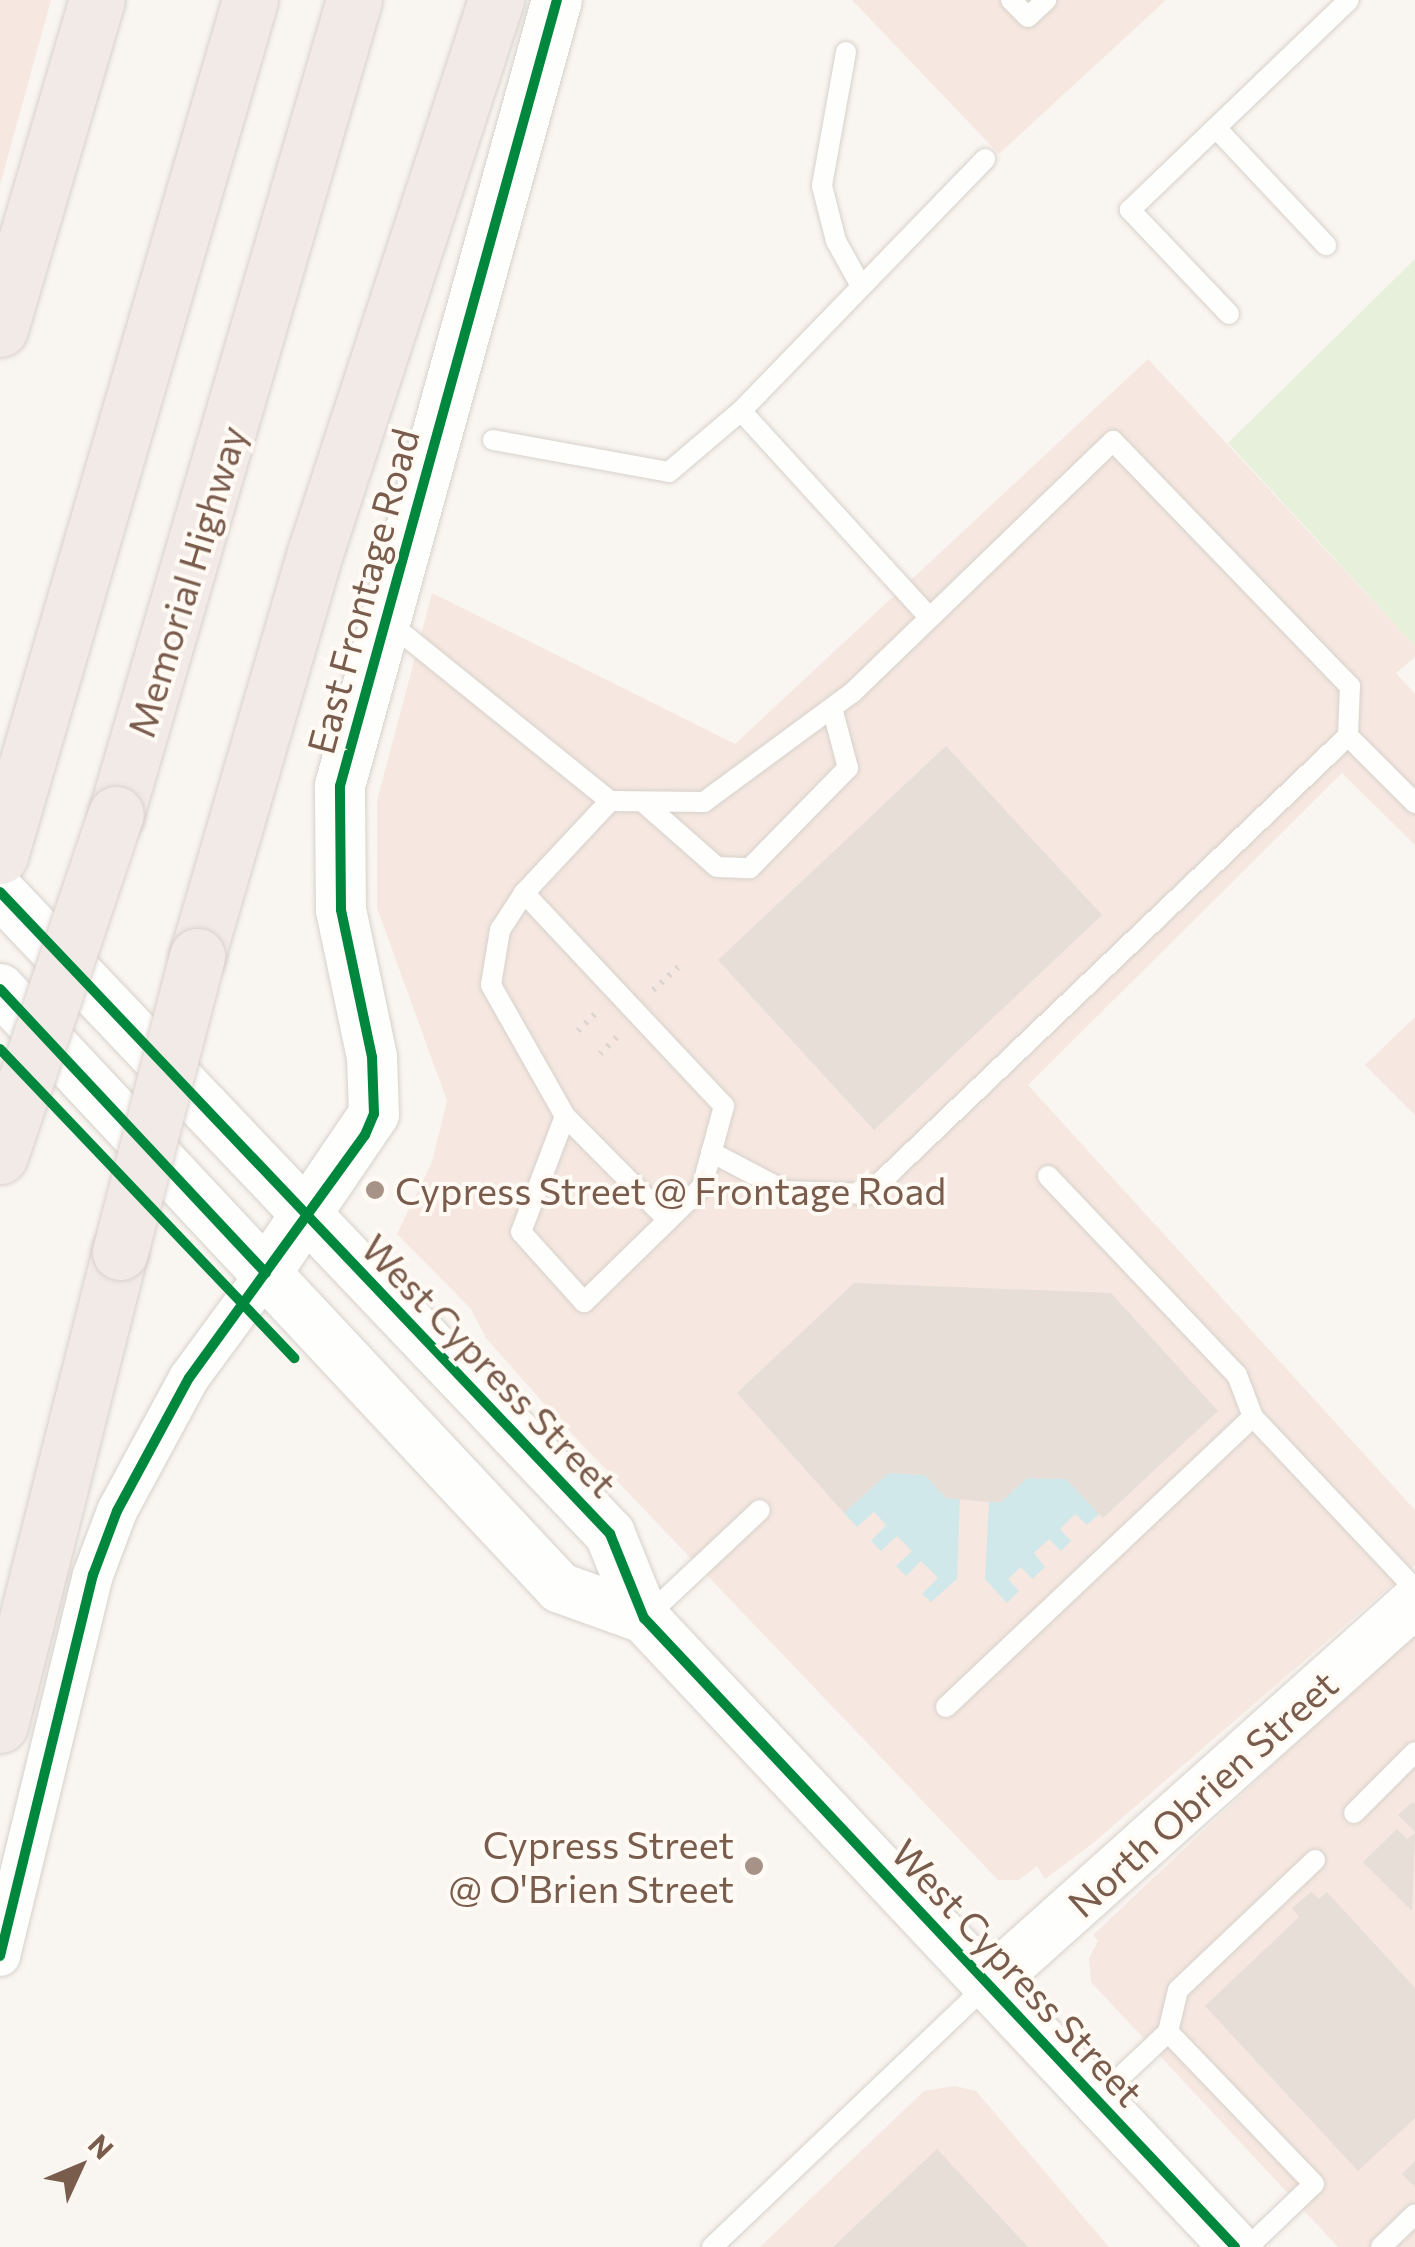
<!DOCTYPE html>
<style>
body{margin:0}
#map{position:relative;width:1415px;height:2247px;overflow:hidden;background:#f9f5f0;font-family:Commissioner,sans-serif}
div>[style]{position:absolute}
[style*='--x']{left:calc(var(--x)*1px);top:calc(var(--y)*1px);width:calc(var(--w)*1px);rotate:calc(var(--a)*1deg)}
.commercial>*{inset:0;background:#f6e8e1}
.green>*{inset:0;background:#e7f0db}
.water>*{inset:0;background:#d0e8ea}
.building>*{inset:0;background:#e6ded7}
.path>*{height:6px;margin-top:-3px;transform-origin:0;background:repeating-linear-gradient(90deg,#dcd5d0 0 2.5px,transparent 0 10.5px)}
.roads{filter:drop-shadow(0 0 2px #d7d1cb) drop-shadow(0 0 2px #d7d1cb)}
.service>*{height:20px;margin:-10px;padding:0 10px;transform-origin:10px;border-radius:10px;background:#fefefd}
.minor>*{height:40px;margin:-20px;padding:0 20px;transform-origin:20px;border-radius:20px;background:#fefefd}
.tertiary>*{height:50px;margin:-25px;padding:0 25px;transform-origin:25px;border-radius:25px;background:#fefefd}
.motorway>*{height:55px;margin:-27.5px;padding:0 27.5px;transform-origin:27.5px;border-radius:27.5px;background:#f2eae7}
.bridges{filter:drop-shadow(0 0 2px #dad1cc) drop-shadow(0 0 2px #dad1cc)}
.motorway-bridge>*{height:55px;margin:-27.5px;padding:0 27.5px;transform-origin:27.5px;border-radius:27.5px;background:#f2eae7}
.cycleway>*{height:10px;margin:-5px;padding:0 5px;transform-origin:5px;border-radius:5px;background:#00873e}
.dots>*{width:28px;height:28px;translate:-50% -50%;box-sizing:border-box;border:5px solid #fffaf3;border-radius:50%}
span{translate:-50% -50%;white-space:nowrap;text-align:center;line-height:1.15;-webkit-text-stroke:8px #fffaf3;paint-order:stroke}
.street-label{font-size:38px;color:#7a5c4d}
.poi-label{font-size:38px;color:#7a5c4d}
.left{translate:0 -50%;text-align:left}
.right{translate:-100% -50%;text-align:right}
.north{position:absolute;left:30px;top:2117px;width:100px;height:100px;-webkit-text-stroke:8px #fffaf3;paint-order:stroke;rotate:46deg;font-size:28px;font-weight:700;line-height:40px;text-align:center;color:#7a5c4d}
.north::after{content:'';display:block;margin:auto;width:35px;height:45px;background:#7a5c4d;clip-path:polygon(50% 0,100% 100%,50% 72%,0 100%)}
</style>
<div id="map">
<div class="commercial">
<div style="clip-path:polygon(0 0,51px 0,0 185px)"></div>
<div style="clip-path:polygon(852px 0,1166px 0,999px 154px)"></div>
<div style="clip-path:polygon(1148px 359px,1415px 646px,1415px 657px,1396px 673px,1415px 694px,1415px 845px,1342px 773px,1028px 1085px,1415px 1510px,1415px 1565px,1092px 1844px,1045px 1879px,1037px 1866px,1019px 1880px,998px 1880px,553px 1414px,486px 1338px,471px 1309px,397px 1234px,432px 1162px,447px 1101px,377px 908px,377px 801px,432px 593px,735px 744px)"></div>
<div style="clip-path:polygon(1415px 1017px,1415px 1115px,1365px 1065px)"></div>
<div style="clip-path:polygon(1415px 1631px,1415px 2247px,1338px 2247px,1091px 1982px,1089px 1958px,1098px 1941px,1093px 1935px)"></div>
<div style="clip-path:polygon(955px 2086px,976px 2091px,1109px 2247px,760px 2247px,924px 2091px)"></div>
</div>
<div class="green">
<div style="clip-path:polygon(1415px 259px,1415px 646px,1228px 443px)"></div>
</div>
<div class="water">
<div style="clip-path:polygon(888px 1473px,925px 1475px,946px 1498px,960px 1499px,957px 1579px,931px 1602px,922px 1594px,938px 1578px,921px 1561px,906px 1576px,896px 1566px,912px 1551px,897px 1536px,881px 1551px,871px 1541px,886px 1525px,874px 1512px,857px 1527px,844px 1513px)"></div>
<div style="clip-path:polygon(1027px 1478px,1066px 1479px,1099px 1514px,1087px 1525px,1075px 1514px,1060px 1529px,1071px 1541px,1061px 1551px,1049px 1539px,1034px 1553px,1045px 1567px,1032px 1579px,1021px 1567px,1008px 1579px,1019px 1591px,1007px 1603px,985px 1579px,989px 1502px,1001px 1502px)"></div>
</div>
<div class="building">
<div style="clip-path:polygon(946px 746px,1102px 915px,874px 1130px,718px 960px)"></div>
<div style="clip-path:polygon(854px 1283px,1111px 1293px,1218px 1411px,1103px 1518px,1066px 1479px,1027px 1478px,1001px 1502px,989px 1502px,946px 1498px,925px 1475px,888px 1473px,844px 1513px,737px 1393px)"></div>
<div style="clip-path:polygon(1412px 1802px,1415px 1804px,1415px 1832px,1398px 1815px)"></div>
<div style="clip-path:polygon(1397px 1829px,1407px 1839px,1415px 1833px,1412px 1911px,1363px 1862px)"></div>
<div style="clip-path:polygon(1311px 1892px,1319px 1899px,1327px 1892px,1415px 1988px,1415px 2118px,1358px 2171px,1205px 2006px,1299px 1917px,1292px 1908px)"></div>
<div style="clip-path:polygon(937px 2149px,1028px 2247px,833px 2247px)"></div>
<div style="clip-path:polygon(1415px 2161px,1415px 2187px,1402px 2174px)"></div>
</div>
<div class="path">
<div style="--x:653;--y:990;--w:38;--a:-42"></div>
<div style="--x:578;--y:1031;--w:28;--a:-45"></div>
<div style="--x:600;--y:1054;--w:27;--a:-45"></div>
</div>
<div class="roads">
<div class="service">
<div style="--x:1011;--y:0;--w:24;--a:45"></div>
<div style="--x:1028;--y:17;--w:25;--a:-43"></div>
<div style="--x:846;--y:52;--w:136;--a:100.2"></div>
<div style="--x:822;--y:186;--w:57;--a:75.7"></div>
<div style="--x:836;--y:241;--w:51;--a:60.9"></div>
<div style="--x:1216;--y:128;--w:161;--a:46.8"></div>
<div style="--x:1229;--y:314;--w:144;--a:-133.6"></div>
<div style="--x:1130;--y:210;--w:303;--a:-43.8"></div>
<div style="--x:741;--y:411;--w:351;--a:-45.9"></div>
<div style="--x:493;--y:440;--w:179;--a:10.3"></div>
<div style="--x:669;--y:472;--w:94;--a:-40.3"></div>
<div style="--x:741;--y:411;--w:280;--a:47.6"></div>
<div style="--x:387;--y:621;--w:287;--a:38.9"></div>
<div style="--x:610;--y:801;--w:94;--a:0.6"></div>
<div style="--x:704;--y:802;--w:184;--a:-36.4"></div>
<div style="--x:852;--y:693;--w:363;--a:-44"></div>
<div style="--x:1113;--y:441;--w:341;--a:46"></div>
<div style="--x:1350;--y:686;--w:50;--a:92.3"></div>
<div style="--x:1348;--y:736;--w:95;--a:45"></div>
<div style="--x:643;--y:802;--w:98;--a:41.3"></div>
<div style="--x:717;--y:867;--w:33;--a:2"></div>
<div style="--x:750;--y:868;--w:140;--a:-45.6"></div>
<div style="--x:848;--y:768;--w:62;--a:-104.9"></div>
<div style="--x:524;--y:893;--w:292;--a:46.8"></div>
<div style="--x:724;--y:1106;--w:84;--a:105.2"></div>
<div style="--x:702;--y:1187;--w:165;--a:135.7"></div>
<div style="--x:584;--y:1302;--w:94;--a:-132"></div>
<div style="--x:521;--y:1232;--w:124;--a:-69.2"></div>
<div style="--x:565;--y:1116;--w:150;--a:-119.5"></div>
<div style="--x:491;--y:985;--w:56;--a:-80.7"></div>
<div style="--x:500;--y:930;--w:44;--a:-57"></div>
<div style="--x:524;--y:893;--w:126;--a:-46.9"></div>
<div style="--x:565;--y:1116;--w:146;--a:45.3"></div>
<div style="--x:711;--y:1152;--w:84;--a:27.8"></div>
<div style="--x:785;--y:1191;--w:83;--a:2.1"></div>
<div style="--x:868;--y:1194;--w:663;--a:-43.66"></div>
<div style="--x:1048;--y:1176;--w:274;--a:46.5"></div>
<div style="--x:1237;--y:1375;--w:45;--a:69.1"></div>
<div style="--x:1253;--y:1417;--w:236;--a:46.7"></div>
<div style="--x:646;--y:1617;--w:156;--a:-43.2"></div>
<div style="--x:946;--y:1707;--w:422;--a:-43.4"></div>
<div style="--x:1354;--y:1813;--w:86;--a:-45"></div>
<div style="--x:1097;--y:2099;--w:98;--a:-43.3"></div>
<div style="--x:712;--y:2247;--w:380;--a:-43.6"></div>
<div style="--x:1248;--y:2247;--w:91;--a:-43.7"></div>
<div style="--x:1314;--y:2184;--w:211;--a:-133.8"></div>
<div style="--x:1168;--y:2032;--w:43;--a:-76.6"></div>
<div style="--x:1178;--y:1990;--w:189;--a:-43.5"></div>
<div style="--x:1381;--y:2247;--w:47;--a:-44.1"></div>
</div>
<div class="minor">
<div style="--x:0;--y:1956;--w:392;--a:-76.3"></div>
<div style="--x:93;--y:1575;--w:68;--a:-69.4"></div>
<div style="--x:117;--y:1511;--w:151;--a:-61.6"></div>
<div style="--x:189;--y:1378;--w:130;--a:-53.7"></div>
</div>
<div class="tertiary">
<div style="--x:0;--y:892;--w:886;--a:46.46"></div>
<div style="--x:610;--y:1534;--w:91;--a:68"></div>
<div style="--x:644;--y:1618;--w:863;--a:46.78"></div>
<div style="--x:0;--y:989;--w:820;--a:46.93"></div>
<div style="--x:560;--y:1588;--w:89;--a:19.7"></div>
<div style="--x:266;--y:1273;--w:192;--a:-55.8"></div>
<div style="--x:374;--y:1114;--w:57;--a:-92"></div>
<div style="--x:372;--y:1057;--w:150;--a:-101.9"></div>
<div style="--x:341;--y:910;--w:124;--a:-90.5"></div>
<div style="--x:340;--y:786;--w:815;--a:-74.57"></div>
<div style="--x:988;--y:1984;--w:573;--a:-41.82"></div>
</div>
<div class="motorway">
<div style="--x:0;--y:329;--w:343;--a:-73.6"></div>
<div style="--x:116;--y:814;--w:848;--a:-73.7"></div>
<div style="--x:0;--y:856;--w:892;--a:-73.72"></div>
<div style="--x:197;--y:956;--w:423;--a:-73.7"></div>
<div style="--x:316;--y:550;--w:579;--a:-71.88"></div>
<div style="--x:0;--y:1725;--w:488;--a:-75.8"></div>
</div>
</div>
<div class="bridges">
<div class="motorway-bridge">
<div style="--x:0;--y:1156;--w:361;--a:-71.3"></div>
<div style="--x:120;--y:1252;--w:306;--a:-75.4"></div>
</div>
</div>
<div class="cycleway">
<div style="--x:0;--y:892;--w:886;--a:46.46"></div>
<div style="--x:610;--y:1534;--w:91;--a:68"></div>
<div style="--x:644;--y:1618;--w:863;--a:46.78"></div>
<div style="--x:0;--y:989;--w:389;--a:46.9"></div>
<div style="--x:0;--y:1049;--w:427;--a:46.4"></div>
<div style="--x:0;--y:1956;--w:392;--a:-76.3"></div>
<div style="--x:93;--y:1575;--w:68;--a:-69.4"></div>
<div style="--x:117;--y:1511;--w:151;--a:-61.6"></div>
<div style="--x:189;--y:1378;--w:300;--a:-54.1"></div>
<div style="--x:365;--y:1135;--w:23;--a:-67"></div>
<div style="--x:374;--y:1114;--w:57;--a:-92"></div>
<div style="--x:372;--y:1057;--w:150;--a:-101.9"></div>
<div style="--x:341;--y:910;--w:124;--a:-90.5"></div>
<div style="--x:340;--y:786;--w:815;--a:-74.57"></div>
</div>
<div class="dots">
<div style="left:375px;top:1190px;background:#a69286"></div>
<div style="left:754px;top:1866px;background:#a69286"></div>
</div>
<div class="street-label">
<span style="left:186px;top:581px;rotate:-73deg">Memorial Highway</span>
<span style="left:362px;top:591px;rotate:-75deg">East Frontage Road</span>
<span style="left:490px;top:1365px;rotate:46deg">West Cypress Street</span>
<span style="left:1202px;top:1793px;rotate:-42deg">North Obrien Street</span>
<span style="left:1018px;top:1972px;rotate:47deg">West Cypress Street</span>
</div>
<div class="poi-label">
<span class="left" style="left:395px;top:1190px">Cypress Street @ Frontage Road</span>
<span class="right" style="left:734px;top:1866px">Cypress Street<br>@ O'Brien Street</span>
</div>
<div class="north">N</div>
</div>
